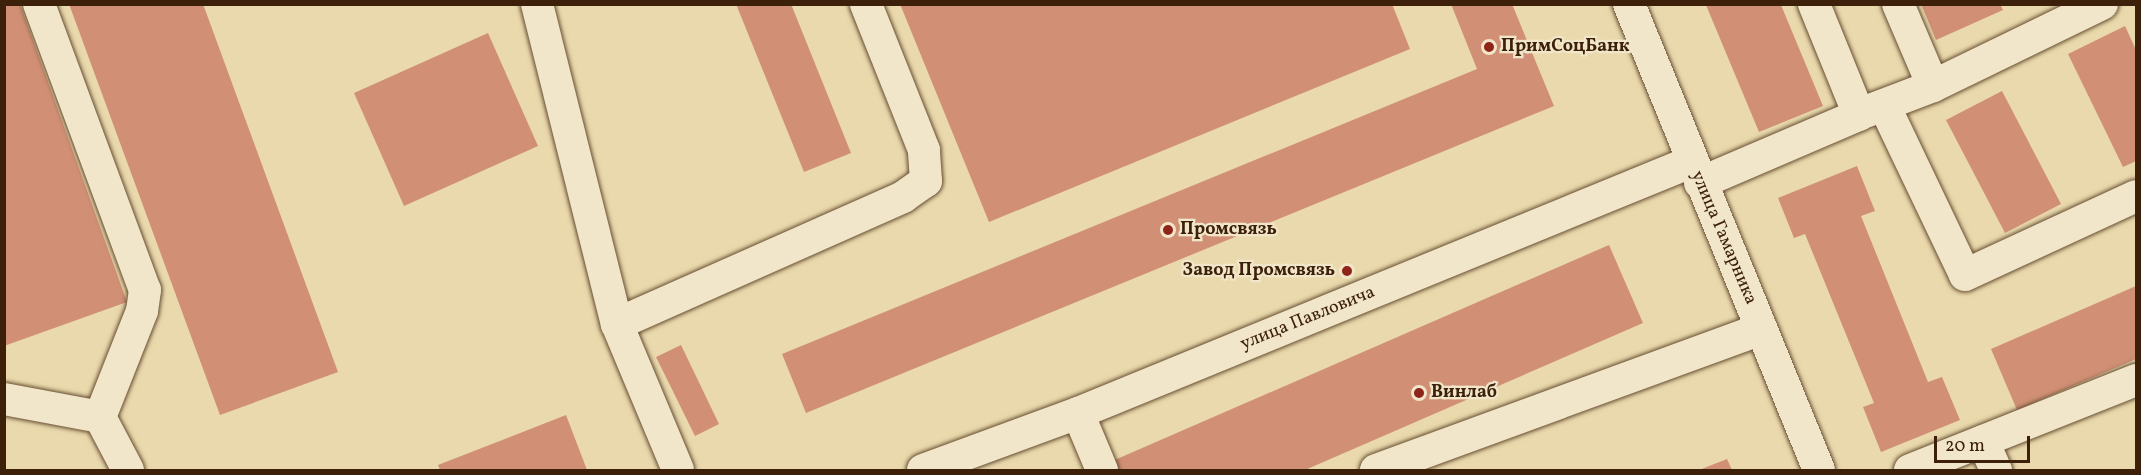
<!DOCTYPE html>
<meta charset="utf-8">
<style>
body{margin:0}
#map{position:relative;width:2141px;height:475px;overflow:hidden;background:#e9d9ac;font-family:Vollkorn,serif}
div>[style]{position:absolute}
[style*='--x']{left:calc(var(--x)*1px);top:calc(var(--y)*1px);width:calc(var(--w)*1px);rotate:calc(var(--a)*1deg)}
.building>*{inset:0;background:#d19076}
.roads{filter:drop-shadow(0 0 2px #674e32) drop-shadow(0 0 2px #674e32)}
.minor>*{height:32px;margin:-16px;padding:0 16px;transform-origin:16px;border-radius:16px;background:#f1e6c9}
.dots>*{width:16px;height:16px;translate:-50% -50%;box-sizing:border-box;border:3px solid #f1e6c9;border-radius:50%}
span{translate:-50% -50%;white-space:nowrap;text-align:center;line-height:1.15;-webkit-text-stroke:4.5px #f1e6c9;paint-order:stroke}
.poi-label{font-size:18px;color:#3c2009;font-weight:700}
.left{translate:0 -50%;text-align:left}
.right{translate:-100% -50%;text-align:right}
.street-label{font-size:18px;color:#3c2009}
.frame{position:absolute;inset:0;border:6px solid #3c2009;pointer-events:none}
.scale{position:absolute;left:1934px;top:436px;width:96px;height:27px;box-sizing:border-box;border:3px solid #3c2009;border-top:0;padding-left:8px;font-size:18px;line-height:21px;white-space:nowrap;color:#3c2009;-webkit-text-stroke:4px #f1e6c9;paint-order:stroke}
</style>
<div id="map">
<div class="building">
<div style="clip-path:polygon(4px 4px,20px 4px,127px 302px,4px 346px)"></div>
<div style="clip-path:polygon(69px 4px,203px 4px,338px 372px,220px 415px)"></div>
<div style="clip-path:polygon(736px 4px,791px 4px,851px 153px,804px 172px)"></div>
<div style="clip-path:polygon(900px 4px,1392px 4px,1410px 49px,989px 222px)"></div>
<div style="clip-path:polygon(1451px 4px,1512px 4px,1554px 106px,806px 413px,782px 354px,1477px 69px)"></div>
<div style="clip-path:polygon(1921px 4px,2000px 4px,2003px 10px,1936px 40px)"></div>
<div style="clip-path:polygon(1706px 5px,1781px 5px,1823px 106px,1759px 132px)"></div>
<div style="clip-path:polygon(2125px 26px,2136px 50px,2136px 161px,2123px 167px,2068px 54px)"></div>
<div style="clip-path:polygon(488px 33px,538px 146px,404px 206px,354px 93px)"></div>
<div style="clip-path:polygon(2002px 91px,2061px 204px,2005px 233px,1946px 120px)"></div>
<div style="clip-path:polygon(1857px 166px,1875px 211px,1861px 216px,1928px 382px,1942px 377px,1960px 420px,1881px 452px,1863px 407px,1874px 403px,1805px 234px,1794px 238px,1778px 198px)"></div>
<div style="clip-path:polygon(1609px 245px,1643px 323px,1305px 470px,1114px 470px,1110px 462px)"></div>
<div style="clip-path:polygon(2136px 286px,2136px 359px,2017px 410px,1991px 349px)"></div>
<div style="clip-path:polygon(681px 345px,719px 424px,695px 436px,656px 357px)"></div>
<div style="clip-path:polygon(566px 415px,587px 470px,440px 470px,438px 465px)"></div>
<div style="clip-path:polygon(1727px 459px,1732px 470px,1699px 470px)"></div>
</div>
<div class="roads">
<div class="minor">
<div style="--x:39;--y:4;--w:305;--a:69.7"></div>
<div style="--x:145;--y:290;--w:21;--a:98"></div>
<div style="--x:142;--y:311;--w:114;--a:111.6"></div>
<div style="--x:537;--y:4;--w:330;--a:76"></div>
<div style="--x:617;--y:324;--w:158;--a:67.3"></div>
<div style="--x:1629;--y:4;--w:503;--a:67.82"></div>
<div style="--x:1933;--y:86;--w:188;--a:-25.9"></div>
<div style="--x:1884;--y:105;--w:188;--a:64.5"></div>
<div style="--x:1965;--y:275;--w:188;--a:-24.8"></div>
<div style="--x:1865;--y:112;--w:73;--a:-20.9"></div>
<div style="--x:1933;--y:86;--w:89;--a:-113.1"></div>
<div style="--x:1700;--y:183;--w:173;--a:-23.2"></div>
<div style="--x:1859;--y:115;--w:120;--a:-112.1"></div>
<div style="--x:617;--y:324;--w:313;--a:-23.9"></div>
<div style="--x:903;--y:197;--w:28;--a:-35"></div>
<div style="--x:926;--y:181;--w:31;--a:-94"></div>
<div style="--x:924;--y:150;--w:157;--a:-111.7"></div>
<div style="--x:4;--y:399;--w:98;--a:10.6"></div>
<div style="--x:100;--y:417;--w:60;--a:62.2"></div>
<div style="--x:1078;--y:413;--w:62;--a:67.2"></div>
<div style="--x:1983;--y:441;--w:32;--a:66"></div>
<div style="--x:923;--y:470;--w:165;--a:-20.2"></div>
<div style="--x:1078;--y:413;--w:662;--a:-22.27"></div>
<div style="--x:1376;--y:470;--w:410;--a:-20.1"></div>
<div style="--x:1910;--y:470;--w:243;--a:-21.7"></div>
</div>
</div>
<div class="dots">
<div style="left:1489px;top:47px;background:#8f2418"></div>
<div style="left:1168px;top:230px;background:#8f2418"></div>
<div style="left:1347px;top:271px;background:#8f2418"></div>
<div style="left:1419px;top:393px;background:#8f2418"></div>
</div>
<div class="poi-label">
<span class="left" style="left:1501px;top:47px">ПримСоцБанк</span>
<span class="left" style="left:1180px;top:230px">Промсвязь</span>
<span class="right" style="left:1335px;top:271px">Завод Промсвязь</span>
<span class="left" style="left:1431px;top:393px">Винлаб</span>
</div>
<div class="street-label">
<span style="left:1723px;top:238px;rotate:67deg">улица Гамарника</span>
<span style="left:1308px;top:319px;rotate:-22deg">улица Павловича</span>
</div>
<div class="frame"></div>
<div class="scale">20 m</div>
</div>
